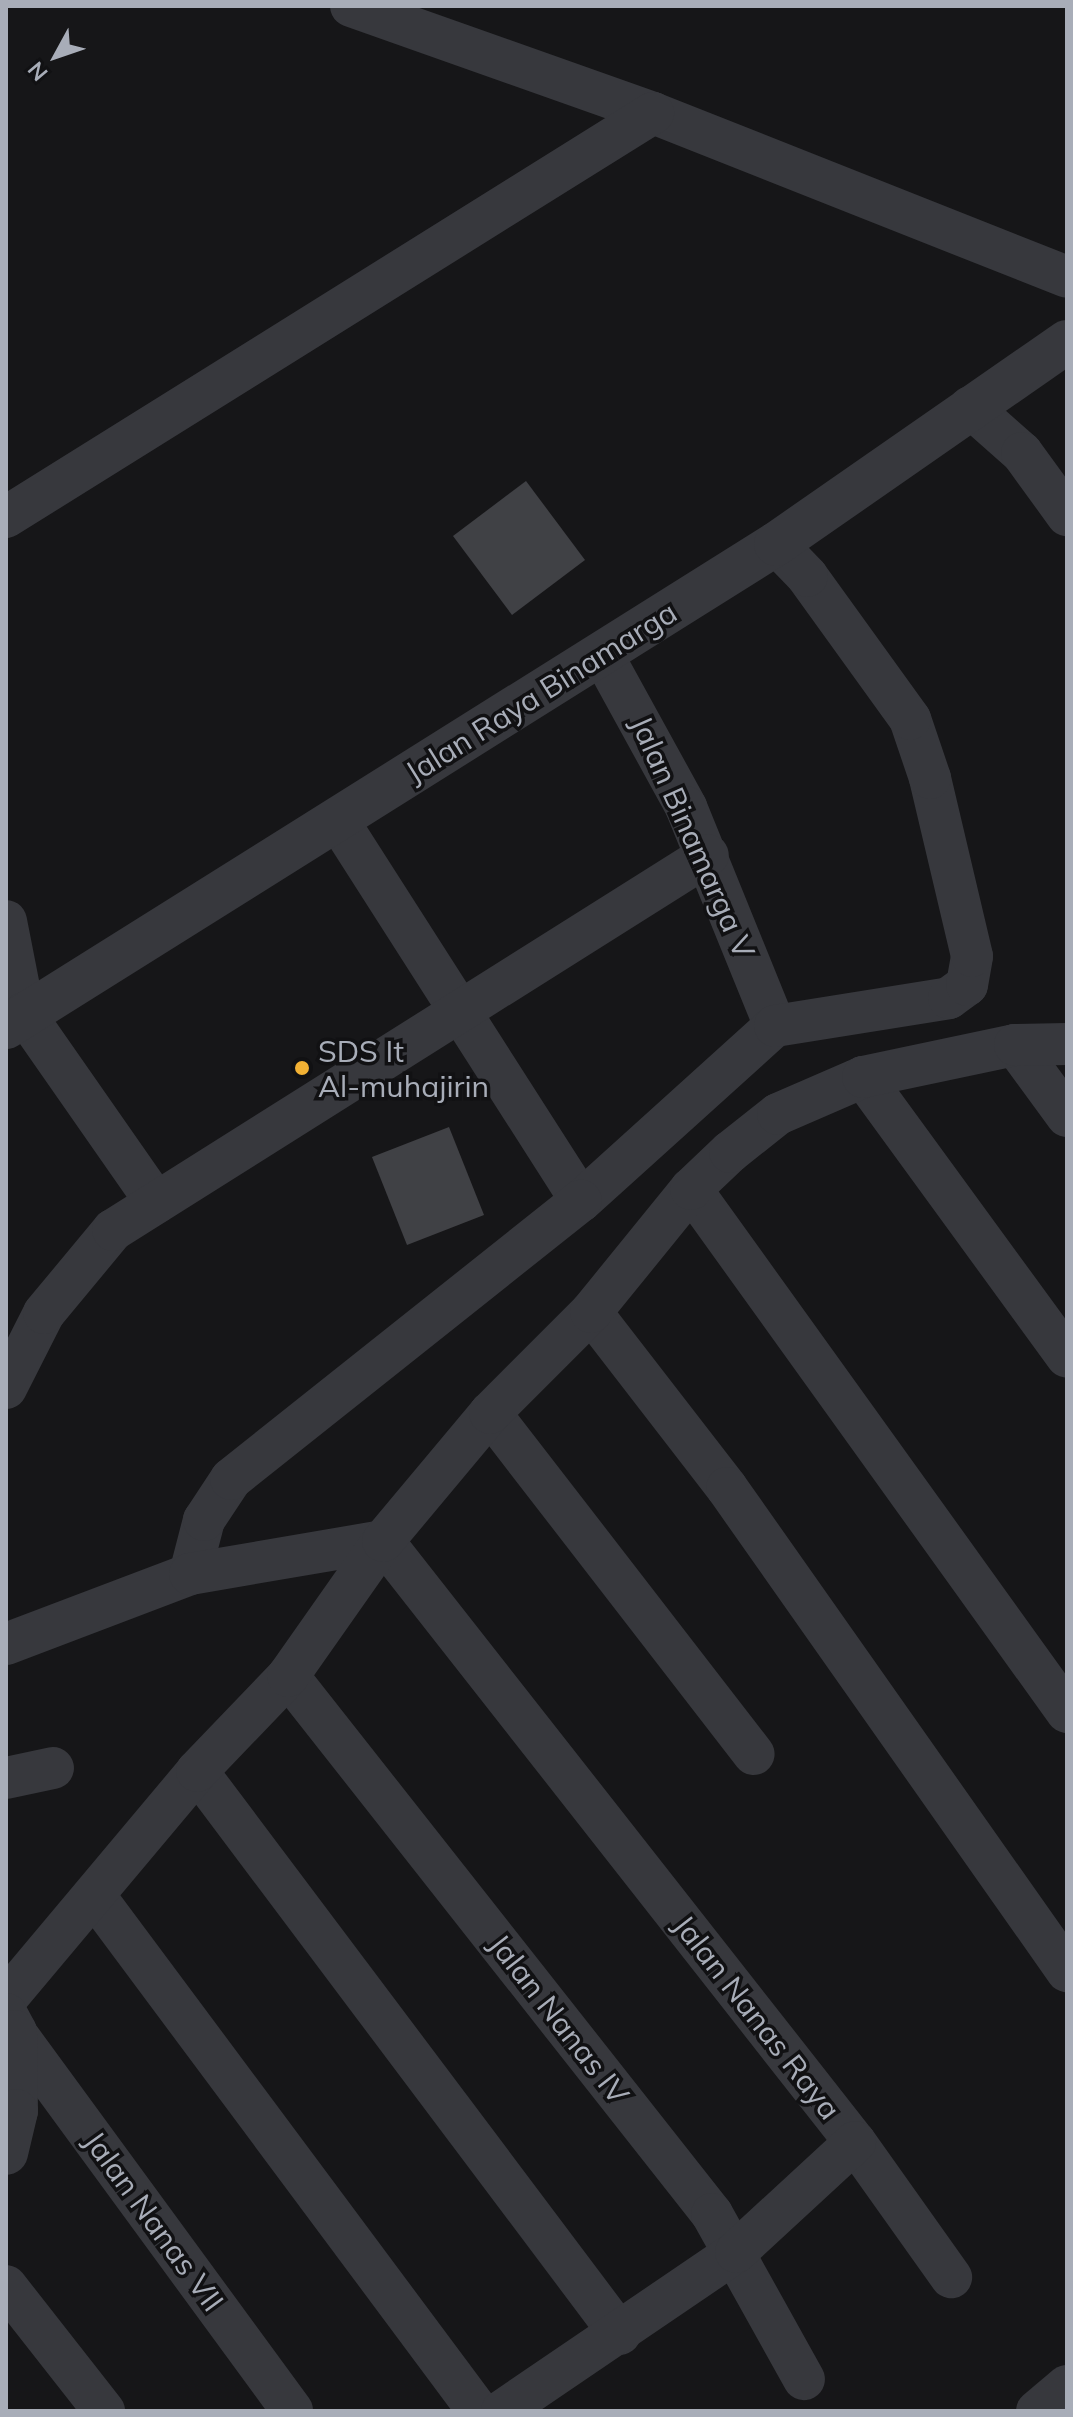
<!DOCTYPE html>
<style>
body{margin:0}
#map{position:relative;width:1073px;height:2417px;overflow:hidden;background:#161618;font-family:Mulish,sans-serif}
div>[style]{position:absolute}
[style*='--x']{left:calc(var(--x)*1px);top:calc(var(--y)*1px);width:calc(var(--w)*1px);rotate:calc(var(--a)*1deg)}
.building>*{inset:0;background:#404145}
.minor>*{height:42px;margin:-21px;padding:0 21px;transform-origin:21px;border-radius:21px;background:#37383d}
.tertiary>*{height:44px;margin:-22px;padding:0 22px;transform-origin:22px;border-radius:22px;background:#37383d}
.dots>*{width:22px;height:22px;translate:-50% -50%;box-sizing:border-box;border:4px solid #111113;border-radius:50%}
span{translate:-50% -50%;white-space:nowrap;text-align:center;line-height:1.15;-webkit-text-stroke:7px #111113;paint-order:stroke}
.street-label{font-size:30px;color:#a8adb8}
.poi-label{font-size:30px;color:#a8adb8}
.left{translate:0 -50%;text-align:left}
.frame{position:absolute;inset:0;border:8px solid #a8adb8;pointer-events:none}
.north{position:absolute;left:16px;top:16px;width:80px;height:80px;-webkit-text-stroke:6px #111113;paint-order:stroke;rotate:230deg;font-size:22px;font-weight:700;line-height:32px;text-align:center;color:#a8adb8}
.north::after{content:'';display:block;margin:auto;width:28px;height:36px;background:#a8adb8;clip-path:polygon(50% 0,100% 100%,50% 72%,0 100%)}
</style>
<div id="map">
<div class="building">
<div style="clip-path:polygon(526px 481px,585px 560px,512px 615px,453px 536px)"></div>
<div style="clip-path:polygon(449px 1127px,484px 1215px,407px 1245px,372px 1157px)"></div>
</div>
<div class="minor">
<div style="--x:351;--y:6;--w:320;--a:19.5"></div>
<div style="--x:653;--y:113;--w:445;--a:21.6"></div>
<div style="--x:970;--y:407;--w:69;--a:41.5"></div>
<div style="--x:1022;--y:453;--w:77;--a:54"></div>
<div style="--x:6;--y:517;--w:763;--a:-31.98"></div>
<div style="--x:602;--y:654;--w:175;--a:61.2"></div>
<div style="--x:686;--y:807;--w:236;--a:67.9"></div>
<div style="--x:337;--y:819;--w:453;--a:57.4"></div>
<div style="--x:581;--y:1201;--w:261;--a:-42.1"></div>
<div style="--x:6;--y:921;--w:94;--a:78.9"></div>
<div style="--x:24;--y:1013;--w:231;--a:55.1"></div>
<div style="--x:775;--y:1026;--w:176;--a:-9.1"></div>
<div style="--x:949;--y:998;--w:22;--a:-36"></div>
<div style="--x:967;--y:985;--w:29;--a:-80"></div>
<div style="--x:972;--y:956;--w:183;--a:-103.3"></div>
<div style="--x:930;--y:778;--w:62;--a:-108.7"></div>
<div style="--x:910;--y:719;--w:176;--a:-125.8"></div>
<div style="--x:807;--y:576;--w:45;--a:-134.1"></div>
<div style="--x:1015;--y:1045;--w:88;--a:53.8"></div>
<div style="--x:863;--y:1077;--w:346;--a:53.9"></div>
<div style="--x:691;--y:1189;--w:644;--a:54.29"></div>
<div style="--x:591;--y:1312;--w:222;--a:52.3"></div>
<div style="--x:727;--y:1488;--w:591;--a:54.86"></div>
<div style="--x:6;--y:1388;--w:84;--a:-63.1"></div>
<div style="--x:44;--y:1313;--w:108;--a:-50.3"></div>
<div style="--x:113;--y:1230;--w:703;--a:-32.22"></div>
<div style="--x:490;--y:1413;--w:431;--a:52.3"></div>
<div style="--x:190;--y:1574;--w:56;--a:-75.5"></div>
<div style="--x:204;--y:1520;--w:49;--a:-56.6"></div>
<div style="--x:231;--y:1479;--w:447;--a:-38.5"></div>
<div style="--x:6;--y:1644;--w:197;--a:-20.8"></div>
<div style="--x:190;--y:1574;--w:196;--a:-9.7"></div>
<div style="--x:383;--y:1541;--w:764;--a:51.86"></div>
<div style="--x:855;--y:2142;--w:166;--a:54.6"></div>
<div style="--x:288;--y:1676;--w:685;--a:51.76"></div>
<div style="--x:712;--y:2214;--w:189;--a:60.9"></div>
<div style="--x:197;--y:1771;--w:704;--a:53.08"></div>
<div style="--x:6;--y:1778;--w:48;--a:-12"></div>
<div style="--x:94;--y:1895;--w:643;--a:53.34"></div>
<div style="--x:6;--y:1999;--w:297;--a:-50"></div>
<div style="--x:197;--y:1771;--w:132;--a:-46.2"></div>
<div style="--x:288;--y:1676;--w:165;--a:-54.9"></div>
<div style="--x:383;--y:1541;--w:167;--a:-50.1"></div>
<div style="--x:490;--y:1413;--w:143;--a:-45"></div>
<div style="--x:591;--y:1312;--w:159;--a:-50.9"></div>
<div style="--x:691;--y:1189;--w:54;--a:-43.5"></div>
<div style="--x:730;--y:1152;--w:61;--a:-38.4"></div>
<div style="--x:778;--y:1114;--w:93;--a:-23.5"></div>
<div style="--x:863;--y:1077;--w:155;--a:-11.9"></div>
<div style="--x:1015;--y:1045;--w:52;--a:-1.1"></div>
<div style="--x:15;--y:2032;--w:469;--a:53.8"></div>
<div style="--x:6;--y:2286;--w:159;--a:51.9"></div>
<div style="--x:502;--y:2411;--w:283;--a:-34.2"></div>
<div style="--x:736;--y:2252;--w:162;--a:-42.7"></div>
<div style="--x:1037;--y:2411;--w:39;--a:-40"></div>
</div>
<div class="tertiary">
<div style="--x:6;--y:1027;--w:909;--a:-32.1"></div>
<div style="--x:776;--y:544;--w:354;--a:-34.8"></div>
<div style="--x:6;--y:2015;--w:19;--a:62"></div>
<div style="--x:15;--y:2032;--w:79;--a:89.3"></div>
<div style="--x:16;--y:2111;--w:43;--a:103.4"></div>
</div>
<div class="dots">
<div style="left:302px;top:1068px;background:#f2b134"></div>
</div>
<div class="street-label">
<span style="left:541px;top:692px;rotate:-32deg">Jalan Raya Binamarga</span>
<span style="left:693px;top:837px;rotate:66deg">Jalan Binamarga V</span>
<span style="left:757px;top:2017px;rotate:52deg">Jalan Nanas Raya</span>
<span style="left:559px;top:2019px;rotate:52deg">Jalan Nanas IV</span>
<span style="left:154px;top:2221px;rotate:54deg">Jalan Nanas VII</span>
</div>
<div class="poi-label">
<span class="left" style="left:318px;top:1068px">SDS It<br>Al-muhajirin</span>
</div>
<div class="frame"></div>
<div class="north">N</div>
</div>
